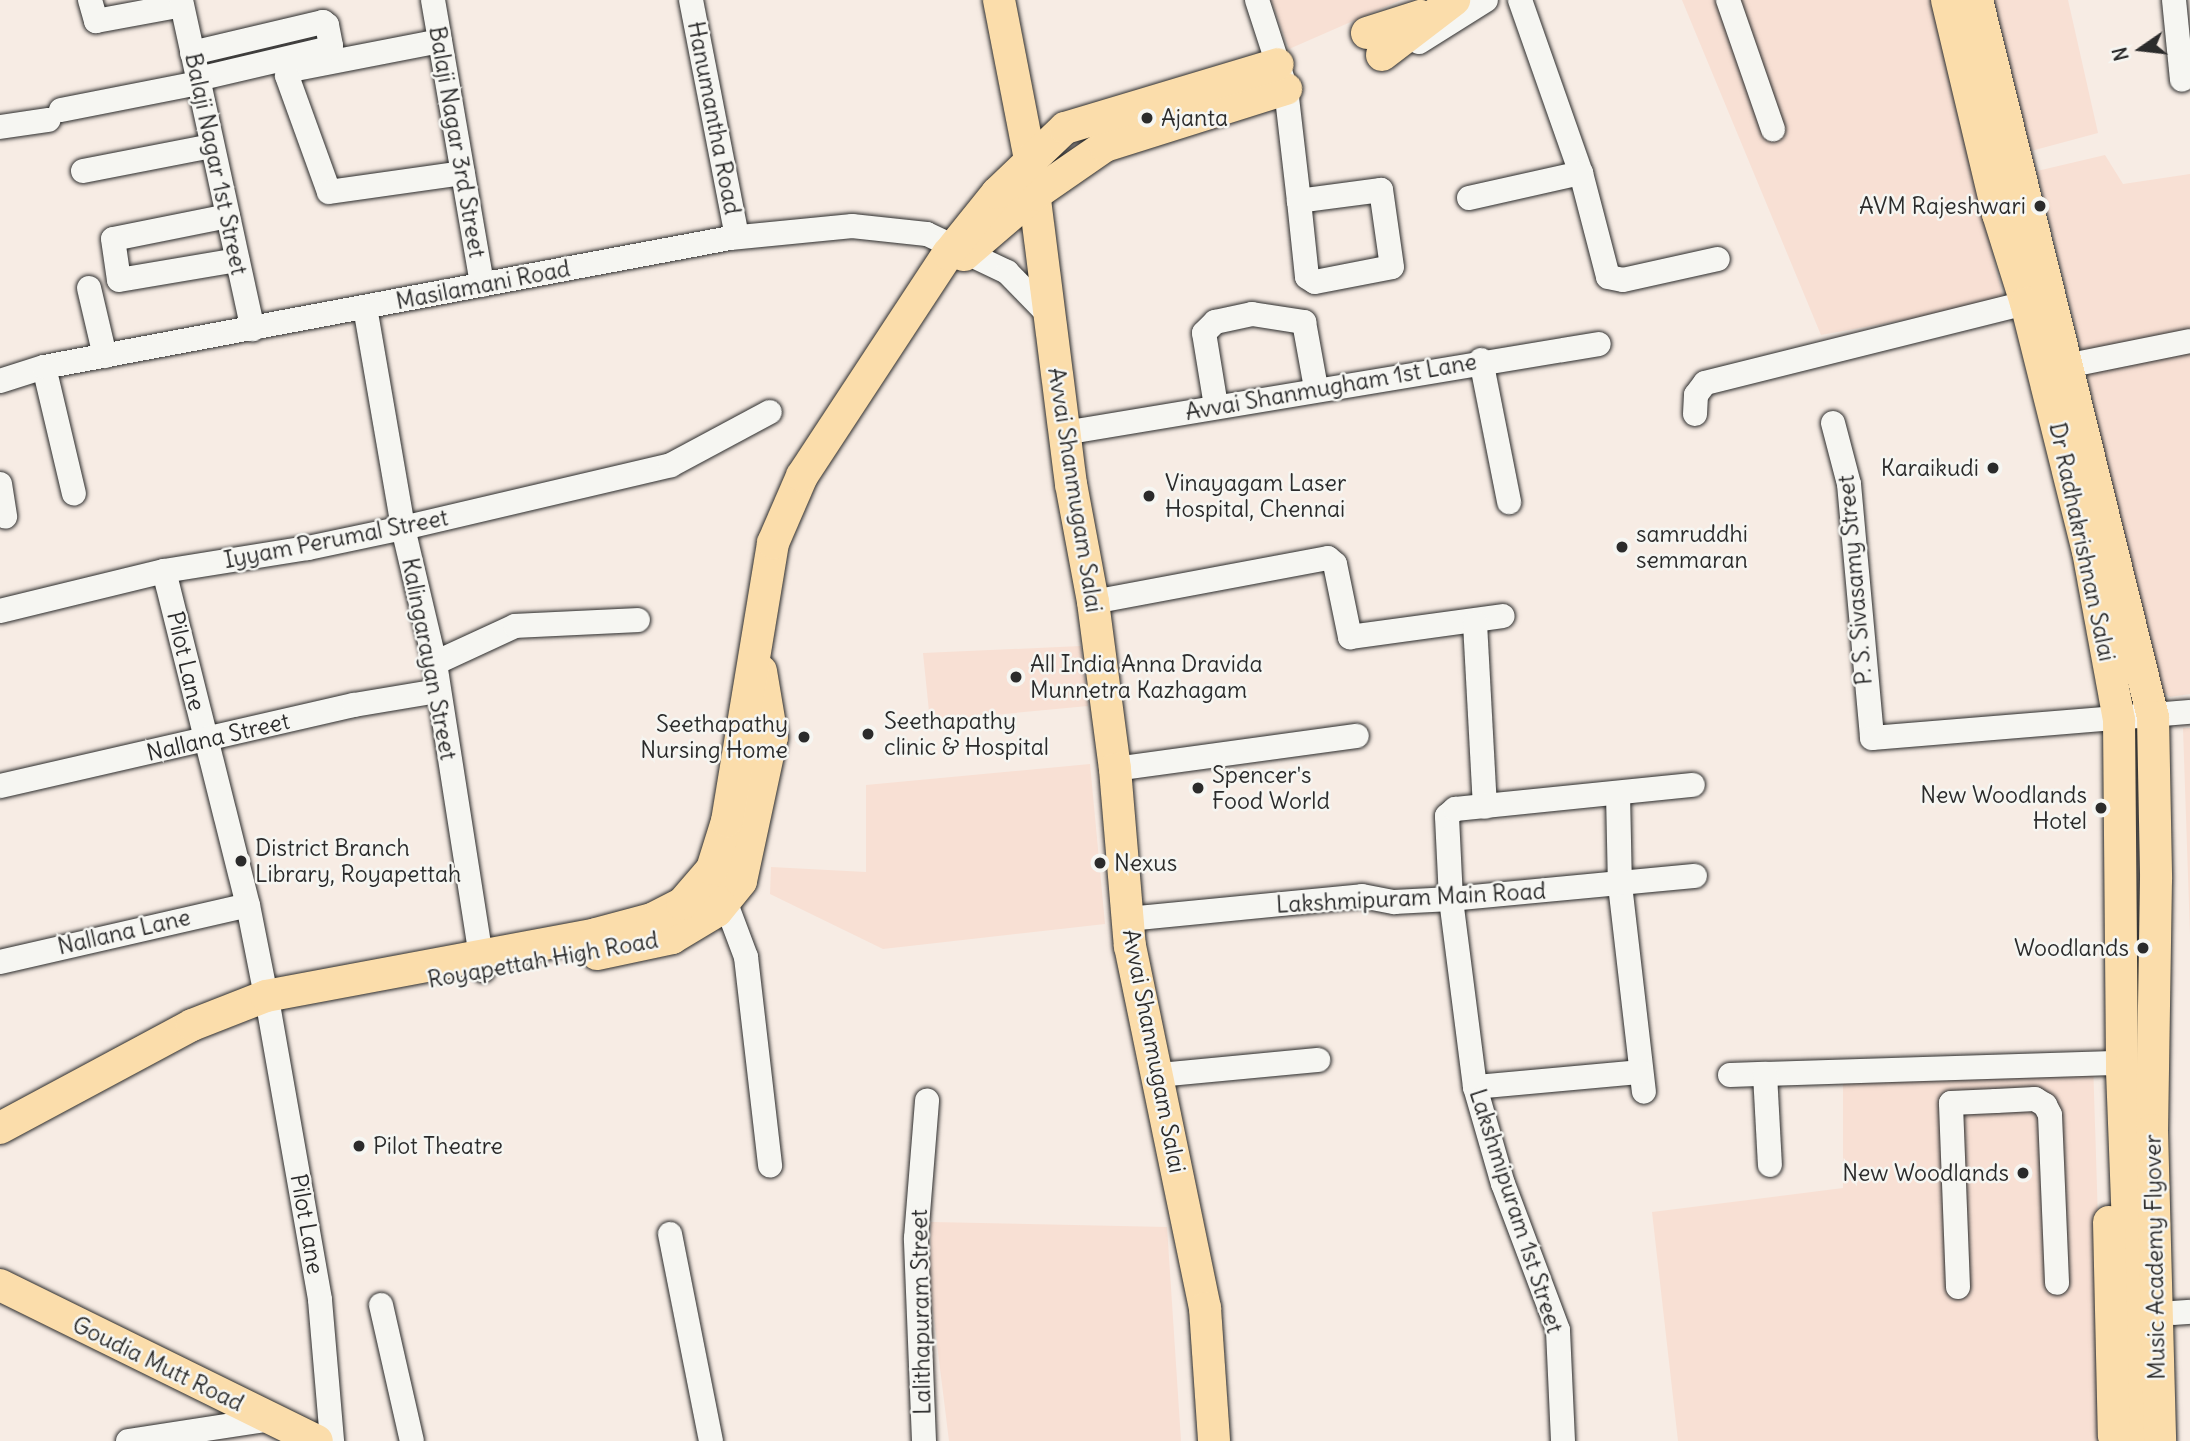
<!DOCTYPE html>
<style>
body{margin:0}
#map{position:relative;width:2190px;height:1441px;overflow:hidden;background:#f7ece4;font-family:Delius,sans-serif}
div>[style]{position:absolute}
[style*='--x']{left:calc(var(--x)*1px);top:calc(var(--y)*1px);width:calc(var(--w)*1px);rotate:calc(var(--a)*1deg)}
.built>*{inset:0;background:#f8e0d4}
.roads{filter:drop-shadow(0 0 2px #2b2b2b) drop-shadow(0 0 2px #2b2b2b)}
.minor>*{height:24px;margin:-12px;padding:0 12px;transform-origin:12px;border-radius:12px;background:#f6f6f2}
.major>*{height:32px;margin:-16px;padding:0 16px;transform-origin:16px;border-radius:16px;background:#fbddab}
.dots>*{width:19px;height:19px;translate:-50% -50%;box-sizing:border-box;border:4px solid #f6f6f2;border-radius:50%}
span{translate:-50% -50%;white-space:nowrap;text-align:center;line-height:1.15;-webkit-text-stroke:5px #f6f6f2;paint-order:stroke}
.street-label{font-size:23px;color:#2b2b2b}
.poi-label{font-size:23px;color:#2b2b2b}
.left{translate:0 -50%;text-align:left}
.right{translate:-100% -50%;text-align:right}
.north{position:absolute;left:2106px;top:14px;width:70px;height:70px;-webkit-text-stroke:5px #f6f6f2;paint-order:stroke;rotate:256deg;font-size:19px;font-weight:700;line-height:28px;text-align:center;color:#2b2b2b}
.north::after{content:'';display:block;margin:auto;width:24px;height:32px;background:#2b2b2b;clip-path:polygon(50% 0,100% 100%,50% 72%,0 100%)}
</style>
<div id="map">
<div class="built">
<div style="clip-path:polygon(1271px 0,1401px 0,1289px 49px)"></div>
<div style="clip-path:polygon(1682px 0,1933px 0,2004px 302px,1821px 335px)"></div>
<div style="clip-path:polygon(1994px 0,2068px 0,2098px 133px,2031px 151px)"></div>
<div style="clip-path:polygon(2105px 155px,2123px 184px,2190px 174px,2190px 694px,2170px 697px,2153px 685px,2086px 369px,2037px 171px)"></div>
<div style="clip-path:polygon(1081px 646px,1088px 706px,930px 721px,923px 653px)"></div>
<div style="clip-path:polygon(2183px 728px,2190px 728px,2190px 934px)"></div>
<div style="clip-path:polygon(1090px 764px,1105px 924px,883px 949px,770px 894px,771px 867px,866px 872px,866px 785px)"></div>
<div style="clip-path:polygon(2093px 1061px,2105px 1441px,1678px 1441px,1652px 1212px,1843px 1188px,1843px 1070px)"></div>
<div style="clip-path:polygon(931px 1222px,1167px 1227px,1181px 1441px,949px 1441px,930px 1287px)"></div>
</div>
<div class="roads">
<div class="minor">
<div style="--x:90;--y:0;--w:22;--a:74"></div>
<div style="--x:96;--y:21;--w:87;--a:-10.5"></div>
<div style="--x:181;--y:0;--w:337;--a:77.7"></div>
<div style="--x:433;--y:0;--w:289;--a:80.2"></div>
<div style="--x:691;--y:0;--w:241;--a:79"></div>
<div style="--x:1257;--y:0;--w:94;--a:72"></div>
<div style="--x:1286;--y:89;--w:113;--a:83.4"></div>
<div style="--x:1299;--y:201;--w:76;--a:84"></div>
<div style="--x:1307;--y:277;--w:9;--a:32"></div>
<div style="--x:1315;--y:282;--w:78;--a:-11"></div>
<div style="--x:1392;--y:267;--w:78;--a:-98.1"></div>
<div style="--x:1381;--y:190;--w:83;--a:172.4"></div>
<div style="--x:1520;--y:0;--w:183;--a:70.6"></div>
<div style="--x:1581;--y:173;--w:107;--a:75.4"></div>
<div style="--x:1608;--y:277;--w:15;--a:11"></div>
<div style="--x:1623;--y:280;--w:97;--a:-12.5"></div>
<div style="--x:1728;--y:0;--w:137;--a:70.8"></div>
<div style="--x:2174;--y:0;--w:80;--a:84.3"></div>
<div style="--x:440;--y:41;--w:152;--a:169"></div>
<div style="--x:291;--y:70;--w:7;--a:124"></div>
<div style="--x:287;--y:76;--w:123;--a:70.1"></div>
<div style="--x:329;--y:192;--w:135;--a:-8.1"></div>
<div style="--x:1419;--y:42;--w:79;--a:-32.1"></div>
<div style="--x:192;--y:53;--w:135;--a:-13.3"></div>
<div style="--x:323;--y:22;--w:5;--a:37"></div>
<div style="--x:327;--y:25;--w:21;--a:79"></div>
<div style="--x:331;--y:46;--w:6;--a:149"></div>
<div style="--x:326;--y:49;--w:131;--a:166.8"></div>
<div style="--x:61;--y:110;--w:140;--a:-11.1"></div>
<div style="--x:0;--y:127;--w:49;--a:-8.3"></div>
<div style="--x:83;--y:171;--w:131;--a:-11"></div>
<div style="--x:1469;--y:198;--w:115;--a:-12.6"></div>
<div style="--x:228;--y:216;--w:117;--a:168.7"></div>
<div style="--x:113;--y:239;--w:41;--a:81.7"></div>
<div style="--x:119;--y:280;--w:120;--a:-9.6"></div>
<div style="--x:89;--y:288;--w:70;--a:76.8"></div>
<div style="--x:365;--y:307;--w:224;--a:80.2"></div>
<div style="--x:403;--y:528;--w:139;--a:76.7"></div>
<div style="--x:435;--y:663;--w:311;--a:81.1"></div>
<div style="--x:1481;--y:360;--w:145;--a:78.8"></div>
<div style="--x:2066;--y:366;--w:126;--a:-11.4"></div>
<div style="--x:44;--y:367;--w:130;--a:76.7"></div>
<div style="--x:0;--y:381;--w:46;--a:-17.7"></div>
<div style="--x:44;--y:367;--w:698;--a:-10.65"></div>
<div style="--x:730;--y:238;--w:123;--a:-5.6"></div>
<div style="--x:852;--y:226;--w:75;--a:6.1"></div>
<div style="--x:927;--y:234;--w:89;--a:25.4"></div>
<div style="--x:1007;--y:272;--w:57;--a:45.7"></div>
<div style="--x:1216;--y:406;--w:74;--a:-99.3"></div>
<div style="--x:1204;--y:333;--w:16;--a:-45"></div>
<div style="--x:1215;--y:322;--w:38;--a:-12"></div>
<div style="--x:1252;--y:314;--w:53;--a:8.7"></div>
<div style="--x:1304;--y:322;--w:67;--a:79.7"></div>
<div style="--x:1695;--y:414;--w:19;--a:-87"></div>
<div style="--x:1696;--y:395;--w:15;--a:-53"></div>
<div style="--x:1705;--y:383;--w:331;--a:-14"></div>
<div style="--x:1833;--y:423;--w:63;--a:75.3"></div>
<div style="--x:1849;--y:484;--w:255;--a:84.8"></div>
<div style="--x:1872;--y:738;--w:319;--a:-4.7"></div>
<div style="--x:1064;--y:433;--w:542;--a:-9.44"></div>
<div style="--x:0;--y:484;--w:33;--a:81"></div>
<div style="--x:164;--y:571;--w:344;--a:75.9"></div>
<div style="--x:248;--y:905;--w:93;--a:78.8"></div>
<div style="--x:1093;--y:602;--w:239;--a:-10.6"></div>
<div style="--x:1328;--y:558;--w:9;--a:41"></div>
<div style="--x:1335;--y:564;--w:75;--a:78.4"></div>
<div style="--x:1350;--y:637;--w:154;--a:-7.8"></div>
<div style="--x:0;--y:611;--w:169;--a:-13.7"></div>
<div style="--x:164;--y:571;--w:146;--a:-9.1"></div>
<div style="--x:308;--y:548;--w:97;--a:-11.9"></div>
<div style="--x:403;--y:528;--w:275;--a:-13.2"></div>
<div style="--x:671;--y:465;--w:112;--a:-28.2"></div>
<div style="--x:1475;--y:623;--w:184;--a:86.9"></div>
<div style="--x:435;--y:663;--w:88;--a:-24.8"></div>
<div style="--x:515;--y:626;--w:123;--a:-2.8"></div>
<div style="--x:1115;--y:769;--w:244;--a:-7.8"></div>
<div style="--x:0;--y:786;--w:363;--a:-12.9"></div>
<div style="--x:354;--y:705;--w:85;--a:-9.5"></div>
<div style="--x:1618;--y:793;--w:92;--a:88.8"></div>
<div style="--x:1620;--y:885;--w:208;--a:83.4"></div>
<div style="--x:725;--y:901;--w:60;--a:69.4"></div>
<div style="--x:746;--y:957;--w:210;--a:83.4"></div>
<div style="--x:1128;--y:919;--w:235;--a:-5.6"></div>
<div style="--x:1362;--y:896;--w:33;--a:11"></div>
<div style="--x:1394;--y:902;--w:57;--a:-3"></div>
<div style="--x:1451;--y:899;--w:245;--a:-5.4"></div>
<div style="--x:0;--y:962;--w:254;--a:-12.9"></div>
<div style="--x:269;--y:1010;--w:294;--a:80"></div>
<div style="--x:320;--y:1300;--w:142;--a:85.1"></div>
<div style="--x:1765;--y:1074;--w:357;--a:-1.8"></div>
<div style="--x:1159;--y:1075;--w:160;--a:-5.4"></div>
<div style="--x:1730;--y:1075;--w:35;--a:-2"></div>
<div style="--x:1765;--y:1074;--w:91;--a:86.9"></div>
<div style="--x:1475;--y:1087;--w:166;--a:-5.2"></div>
<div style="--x:670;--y:1234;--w:211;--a:78.8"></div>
<div style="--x:1958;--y:1287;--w:184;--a:-92.2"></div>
<div style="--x:1951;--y:1103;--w:45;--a:-2.5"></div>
<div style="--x:1996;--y:1101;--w:39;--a:-3"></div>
<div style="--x:2035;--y:1099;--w:12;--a:31"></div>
<div style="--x:2045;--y:1105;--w:11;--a:63"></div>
<div style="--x:2050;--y:1115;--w:168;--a:87.6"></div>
<div style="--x:381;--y:1305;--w:139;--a:77.2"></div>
<div style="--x:2174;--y:1313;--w:16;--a:-4"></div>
<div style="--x:128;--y:1441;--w:146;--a:-8.7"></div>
<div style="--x:924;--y:1441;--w:203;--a:-92.3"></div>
<div style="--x:916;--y:1238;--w:138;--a:-85.4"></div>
<div style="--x:1563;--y:1441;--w:111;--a:-92.6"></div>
<div style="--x:1558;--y:1330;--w:156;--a:-110.6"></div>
<div style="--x:1503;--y:1184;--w:101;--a:-106.1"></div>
<div style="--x:1475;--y:1087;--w:190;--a:-97.3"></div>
<div style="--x:1451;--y:899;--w:83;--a:-92.8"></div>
<div style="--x:1447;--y:816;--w:11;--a:-41"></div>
<div style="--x:1455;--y:809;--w:239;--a:-5.8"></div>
</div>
<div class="major">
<div style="--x:999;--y:0;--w:163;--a:79"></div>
<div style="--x:1030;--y:160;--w:327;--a:82.8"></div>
<div style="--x:1071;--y:484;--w:120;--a:79.4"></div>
<div style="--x:1093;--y:602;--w:168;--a:82.5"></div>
<div style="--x:1115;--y:769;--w:178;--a:85.2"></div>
<div style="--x:1130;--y:946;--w:370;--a:78.3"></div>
<div style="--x:1205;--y:1308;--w:133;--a:86.1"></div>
<div style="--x:1947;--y:0;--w:220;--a:76.6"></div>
<div style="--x:1998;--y:214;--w:93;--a:72.5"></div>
<div style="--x:2026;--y:303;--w:256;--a:76"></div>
<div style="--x:2088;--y:551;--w:172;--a:79.6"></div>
<div style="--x:2119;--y:720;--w:351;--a:89.5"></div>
<div style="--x:2122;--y:1071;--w:370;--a:87.8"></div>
<div style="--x:1977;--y:0;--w:738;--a:76.21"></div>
<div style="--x:2153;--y:717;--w:162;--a:88.9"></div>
<div style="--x:2156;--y:879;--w:251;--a:90.9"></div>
<div style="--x:2152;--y:1130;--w:311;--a:88.5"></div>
<div style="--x:1367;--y:33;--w:56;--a:-17.8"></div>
<div style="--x:1382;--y:55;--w:91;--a:-37.4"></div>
<div style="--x:964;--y:255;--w:92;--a:-40.6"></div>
<div style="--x:1034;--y:195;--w:86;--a:-34.6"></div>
<div style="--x:1105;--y:146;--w:190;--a:-17.5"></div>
<div style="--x:597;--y:954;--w:77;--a:-12"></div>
<div style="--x:672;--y:938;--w:52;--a:-31"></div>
<div style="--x:717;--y:911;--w:38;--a:-51"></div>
<div style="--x:741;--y:881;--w:147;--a:-77.9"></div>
<div style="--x:772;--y:737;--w:67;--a:-99.5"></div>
<div style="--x:0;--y:1128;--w:218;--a:-28.2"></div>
<div style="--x:192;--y:1025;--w:79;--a:-21.4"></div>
<div style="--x:266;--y:996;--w:336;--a:-10.6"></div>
<div style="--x:596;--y:934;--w:58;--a:-15"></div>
<div style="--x:652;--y:919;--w:34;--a:-27"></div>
<div style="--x:682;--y:904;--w:46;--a:-49.4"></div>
<div style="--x:712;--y:869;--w:50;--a:-72.6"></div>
<div style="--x:727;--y:821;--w:282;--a:-80.6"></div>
<div style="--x:773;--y:543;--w:73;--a:-66.6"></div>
<div style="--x:802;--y:476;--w:266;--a:-56.7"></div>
<div style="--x:948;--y:254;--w:78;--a:-51.2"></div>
<div style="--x:997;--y:193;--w:94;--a:-43.7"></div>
<div style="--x:1065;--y:128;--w:222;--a:-16.7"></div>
<div style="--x:2109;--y:1222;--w:214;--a:88.7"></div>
<div style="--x:0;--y:1285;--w:353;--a:26.2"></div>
</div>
</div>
<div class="dots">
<div style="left:1147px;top:118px;background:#2b2b2b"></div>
<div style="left:2040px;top:206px;background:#2b2b2b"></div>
<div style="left:1993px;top:468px;background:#2b2b2b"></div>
<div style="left:1149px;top:496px;background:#2b2b2b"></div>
<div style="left:1622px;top:547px;background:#2b2b2b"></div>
<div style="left:1016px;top:677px;background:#2b2b2b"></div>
<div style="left:868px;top:734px;background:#2b2b2b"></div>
<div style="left:804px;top:737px;background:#2b2b2b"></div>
<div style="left:1198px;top:788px;background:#2b2b2b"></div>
<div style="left:2101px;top:808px;background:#2b2b2b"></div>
<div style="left:241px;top:861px;background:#2b2b2b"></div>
<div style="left:1100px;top:863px;background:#2b2b2b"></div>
<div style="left:2143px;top:948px;background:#2b2b2b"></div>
<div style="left:359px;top:1146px;background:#2b2b2b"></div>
<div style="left:2023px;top:1173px;background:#2b2b2b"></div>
</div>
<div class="street-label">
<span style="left:714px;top:118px;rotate:79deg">Hanumantha Road</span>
<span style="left:457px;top:142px;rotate:80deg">Balaji Nagar 3rd Street</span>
<span style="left:216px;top:164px;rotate:78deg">Balaji Nagar 1st Street</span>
<span style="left:483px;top:285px;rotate:-11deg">Masilamani Road</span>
<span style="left:1331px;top:387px;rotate:-10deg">Avvai Shanmugham 1st Lane</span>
<span style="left:1075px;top:490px;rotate:81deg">Avvai Shanmugam Salai</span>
<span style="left:336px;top:539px;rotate:-11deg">Iyyam Perumal Street</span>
<span style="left:2082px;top:542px;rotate:78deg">Dr Radhakrishnan Salai</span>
<span style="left:1855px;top:580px;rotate:-95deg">P. S. Sivasamy Street</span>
<span style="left:429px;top:659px;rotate:79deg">Kalingarayan Street</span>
<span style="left:186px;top:661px;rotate:77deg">Pilot Lane</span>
<span style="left:218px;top:737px;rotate:-13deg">Nallana Street</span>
<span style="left:1411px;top:898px;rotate:-3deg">Lakshmipuram Main Road</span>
<span style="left:124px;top:932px;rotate:-13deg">Nallana Lane</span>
<span style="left:543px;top:960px;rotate:-10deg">Royapettah High Road</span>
<span style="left:1154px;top:1051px;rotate:79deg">Avvai Shanmugam Salai</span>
<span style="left:1516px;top:1211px;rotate:72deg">Lakshmipuram 1st Street</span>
<span style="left:307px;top:1224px;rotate:80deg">Pilot Lane</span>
<span style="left:2155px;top:1257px;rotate:-91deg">Music Academy Flyover</span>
<span style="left:921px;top:1312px;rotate:-91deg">Lalithapuram Street</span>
<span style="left:158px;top:1364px;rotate:26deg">Goudia Mutt Road</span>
</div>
<div class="poi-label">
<span class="left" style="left:1161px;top:118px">Ajanta</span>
<span class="right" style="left:2026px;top:206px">AVM Rajeshwari</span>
<span class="right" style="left:1979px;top:468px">Karaikudi</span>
<span class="left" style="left:1165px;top:496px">Vinayagam Laser<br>Hospital, Chennai</span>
<span class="left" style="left:1636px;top:547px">samruddhi<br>semmaran</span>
<span class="left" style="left:1030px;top:677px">All India Anna Dravida<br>Munnetra Kazhagam</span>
<span class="left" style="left:884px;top:734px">Seethapathy<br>clinic &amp; Hospital</span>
<span class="right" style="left:788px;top:737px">Seethapathy<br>Nursing Home</span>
<span class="left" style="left:1212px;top:788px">Spencer's<br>Food World</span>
<span class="right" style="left:2087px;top:808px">New Woodlands<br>Hotel</span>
<span class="left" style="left:255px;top:861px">District Branch<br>Library, Royapettah</span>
<span class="left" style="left:1114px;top:863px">Nexus</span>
<span class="right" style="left:2129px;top:948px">Woodlands</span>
<span class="left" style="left:373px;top:1146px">Pilot Theatre</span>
<span class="right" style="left:2009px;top:1173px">New Woodlands</span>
</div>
<div class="north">N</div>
</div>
